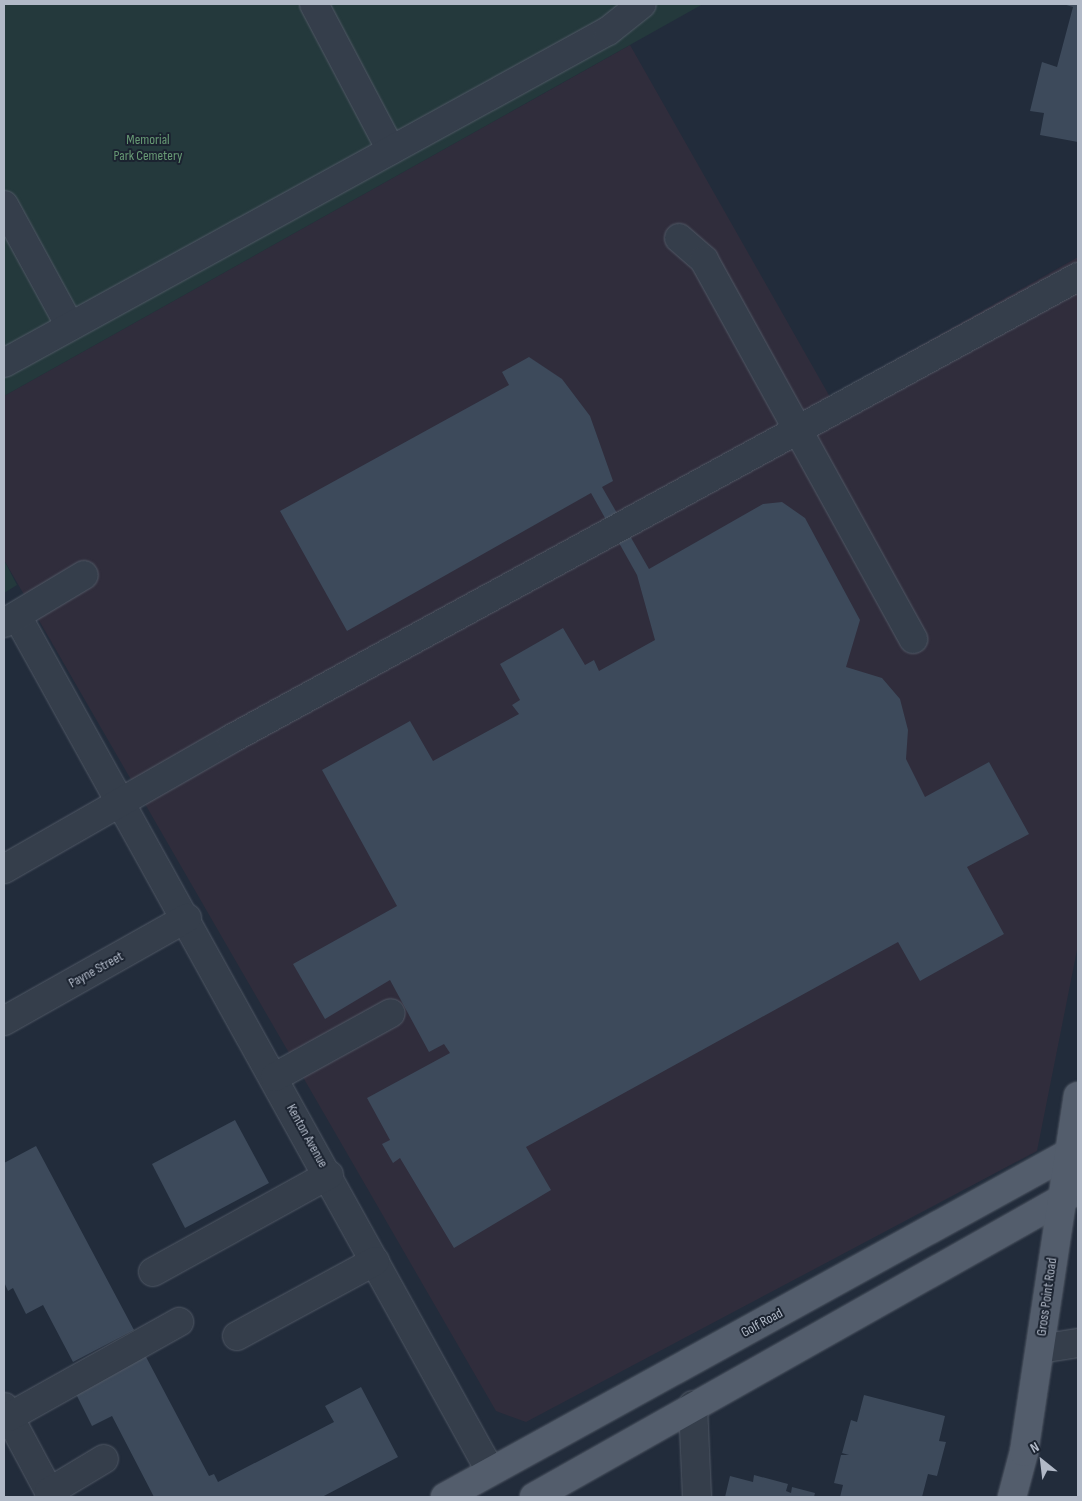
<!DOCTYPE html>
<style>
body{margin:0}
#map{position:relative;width:1082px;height:1501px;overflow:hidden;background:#222c3b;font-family:"Sofia Sans Condensed",sans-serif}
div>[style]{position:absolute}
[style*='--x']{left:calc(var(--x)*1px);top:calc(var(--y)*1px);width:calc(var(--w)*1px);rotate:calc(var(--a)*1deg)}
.medical>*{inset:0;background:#302d3c}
.green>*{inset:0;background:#24393c}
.building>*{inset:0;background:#3d4a5b}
.roads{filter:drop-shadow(0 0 1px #515966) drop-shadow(0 0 1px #515966)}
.minor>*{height:28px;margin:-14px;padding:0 14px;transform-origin:14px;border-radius:14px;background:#353e4b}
.major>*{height:28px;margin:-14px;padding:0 14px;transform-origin:14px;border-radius:14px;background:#535d6c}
span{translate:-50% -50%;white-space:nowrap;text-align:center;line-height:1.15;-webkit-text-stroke:4px #1b2330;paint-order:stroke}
.park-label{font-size:14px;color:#679974}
.street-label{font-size:14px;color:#b1b9c7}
.frame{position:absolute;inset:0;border:5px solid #b1b9c7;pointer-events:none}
.north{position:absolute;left:1017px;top:1436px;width:50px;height:50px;-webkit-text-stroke:4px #1b2330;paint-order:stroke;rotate:331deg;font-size:14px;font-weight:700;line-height:20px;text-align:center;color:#b1b9c7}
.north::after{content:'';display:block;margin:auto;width:18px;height:22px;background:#b1b9c7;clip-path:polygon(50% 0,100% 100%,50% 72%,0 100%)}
</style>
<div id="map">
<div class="medical">
<div style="clip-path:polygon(630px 45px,830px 397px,1078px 257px,1078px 945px,1037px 1151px,526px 1422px,496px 1411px,4px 560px,4px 396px)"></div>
</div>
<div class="green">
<div style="clip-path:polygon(4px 4px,703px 4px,4px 396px)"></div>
<div style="clip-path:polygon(4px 560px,17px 585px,4px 593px)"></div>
</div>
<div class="building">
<div style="clip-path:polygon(1063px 4px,1078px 4px,1078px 142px,1040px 135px,1044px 113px,1030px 111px,1042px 62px,1057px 67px,1073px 7px)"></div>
<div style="clip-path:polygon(529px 357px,562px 379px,590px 416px,613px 481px,602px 487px,649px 569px,763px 504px,782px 502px,805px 518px,860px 620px,846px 667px,882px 678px,900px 699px,908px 730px,906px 759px,925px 797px,989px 762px,1029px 834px,967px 867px,1004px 934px,920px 981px,898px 942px,526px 1147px,551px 1190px,454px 1248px,400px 1158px,393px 1163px,382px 1144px,390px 1140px,367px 1098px,450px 1053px,444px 1044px,429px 1052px,390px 980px,325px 1019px,293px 964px,397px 906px,322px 770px,410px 721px,433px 761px,519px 714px,512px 705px,520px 700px,500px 664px,563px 628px,585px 665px,594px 660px,599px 671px,655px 640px,637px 575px,591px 493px,347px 631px,280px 511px,509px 385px,502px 372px)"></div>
<div style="clip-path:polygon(235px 1120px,269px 1183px,185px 1228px,152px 1164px)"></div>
<div style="clip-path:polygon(36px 1146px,134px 1330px,73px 1362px,43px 1305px,26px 1314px,13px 1288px,8px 1291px,4px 1282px,4px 1163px)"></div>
<div style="clip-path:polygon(145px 1355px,209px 1476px,214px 1474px,218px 1482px,334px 1422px,325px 1406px,361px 1387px,398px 1457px,322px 1497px,154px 1497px,112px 1416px,92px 1426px,75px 1392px)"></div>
<div style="clip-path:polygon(864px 1395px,945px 1416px,939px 1441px,946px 1442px,937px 1476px,928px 1474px,922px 1497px,840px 1497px,843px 1485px,834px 1483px,841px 1455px,849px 1455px,842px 1453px,851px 1420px,857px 1422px)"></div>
<div style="clip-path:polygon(754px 1475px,788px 1484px,786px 1491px,791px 1493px,792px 1487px,815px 1493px,814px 1497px,725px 1497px,730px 1476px,753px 1482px)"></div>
</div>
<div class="roads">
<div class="minor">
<div style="--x:314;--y:4;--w:165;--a:62.2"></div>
<div style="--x:4;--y:205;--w:138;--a:61.4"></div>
<div style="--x:679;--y:238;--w:33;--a:41"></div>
<div style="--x:704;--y:260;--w:433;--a:61.1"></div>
<div style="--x:4;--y:363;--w:689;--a:-28.8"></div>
<div style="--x:608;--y:31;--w:43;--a:-38.5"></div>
<div style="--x:17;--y:616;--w:978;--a:61.03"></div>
<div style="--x:4;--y:623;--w:93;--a:-31"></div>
<div style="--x:4;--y:869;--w:262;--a:-29.8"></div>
<div style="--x:231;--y:739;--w:965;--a:-28.61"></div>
<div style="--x:4;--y:1021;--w:210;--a:-29.4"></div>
<div style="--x:275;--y:1077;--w:132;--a:-28.9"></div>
<div style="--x:153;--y:1272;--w:201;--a:-28.9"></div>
<div style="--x:237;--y:1336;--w:157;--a:-28.5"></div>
<div style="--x:1040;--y:1349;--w:38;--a:-9"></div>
<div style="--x:693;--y:1405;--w:92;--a:87.5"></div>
<div style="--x:4;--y:1407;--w:102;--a:61.9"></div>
<div style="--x:9;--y:1417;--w:195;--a:-29.2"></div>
<div style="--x:49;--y:1492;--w:64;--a:-31"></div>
</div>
<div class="major">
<div style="--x:445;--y:1497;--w:723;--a:-28.87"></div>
<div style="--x:534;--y:1497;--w:625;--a:-29.44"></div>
<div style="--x:1012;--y:1497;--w:47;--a:-75.1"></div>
<div style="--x:1024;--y:1452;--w:360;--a:-81.4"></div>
</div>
</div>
<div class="park-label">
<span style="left:148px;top:148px">Memorial<br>Park Cemetery</span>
</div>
<div class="street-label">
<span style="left:96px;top:970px;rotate:-29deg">Payne Street</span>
<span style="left:307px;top:1136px;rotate:61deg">Kenton Avenue</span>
<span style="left:1047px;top:1297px;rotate:-82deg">Gross Point Road</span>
<span style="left:762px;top:1323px;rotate:-29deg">Golf Road</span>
</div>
<div class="frame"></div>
<div class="north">N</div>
</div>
